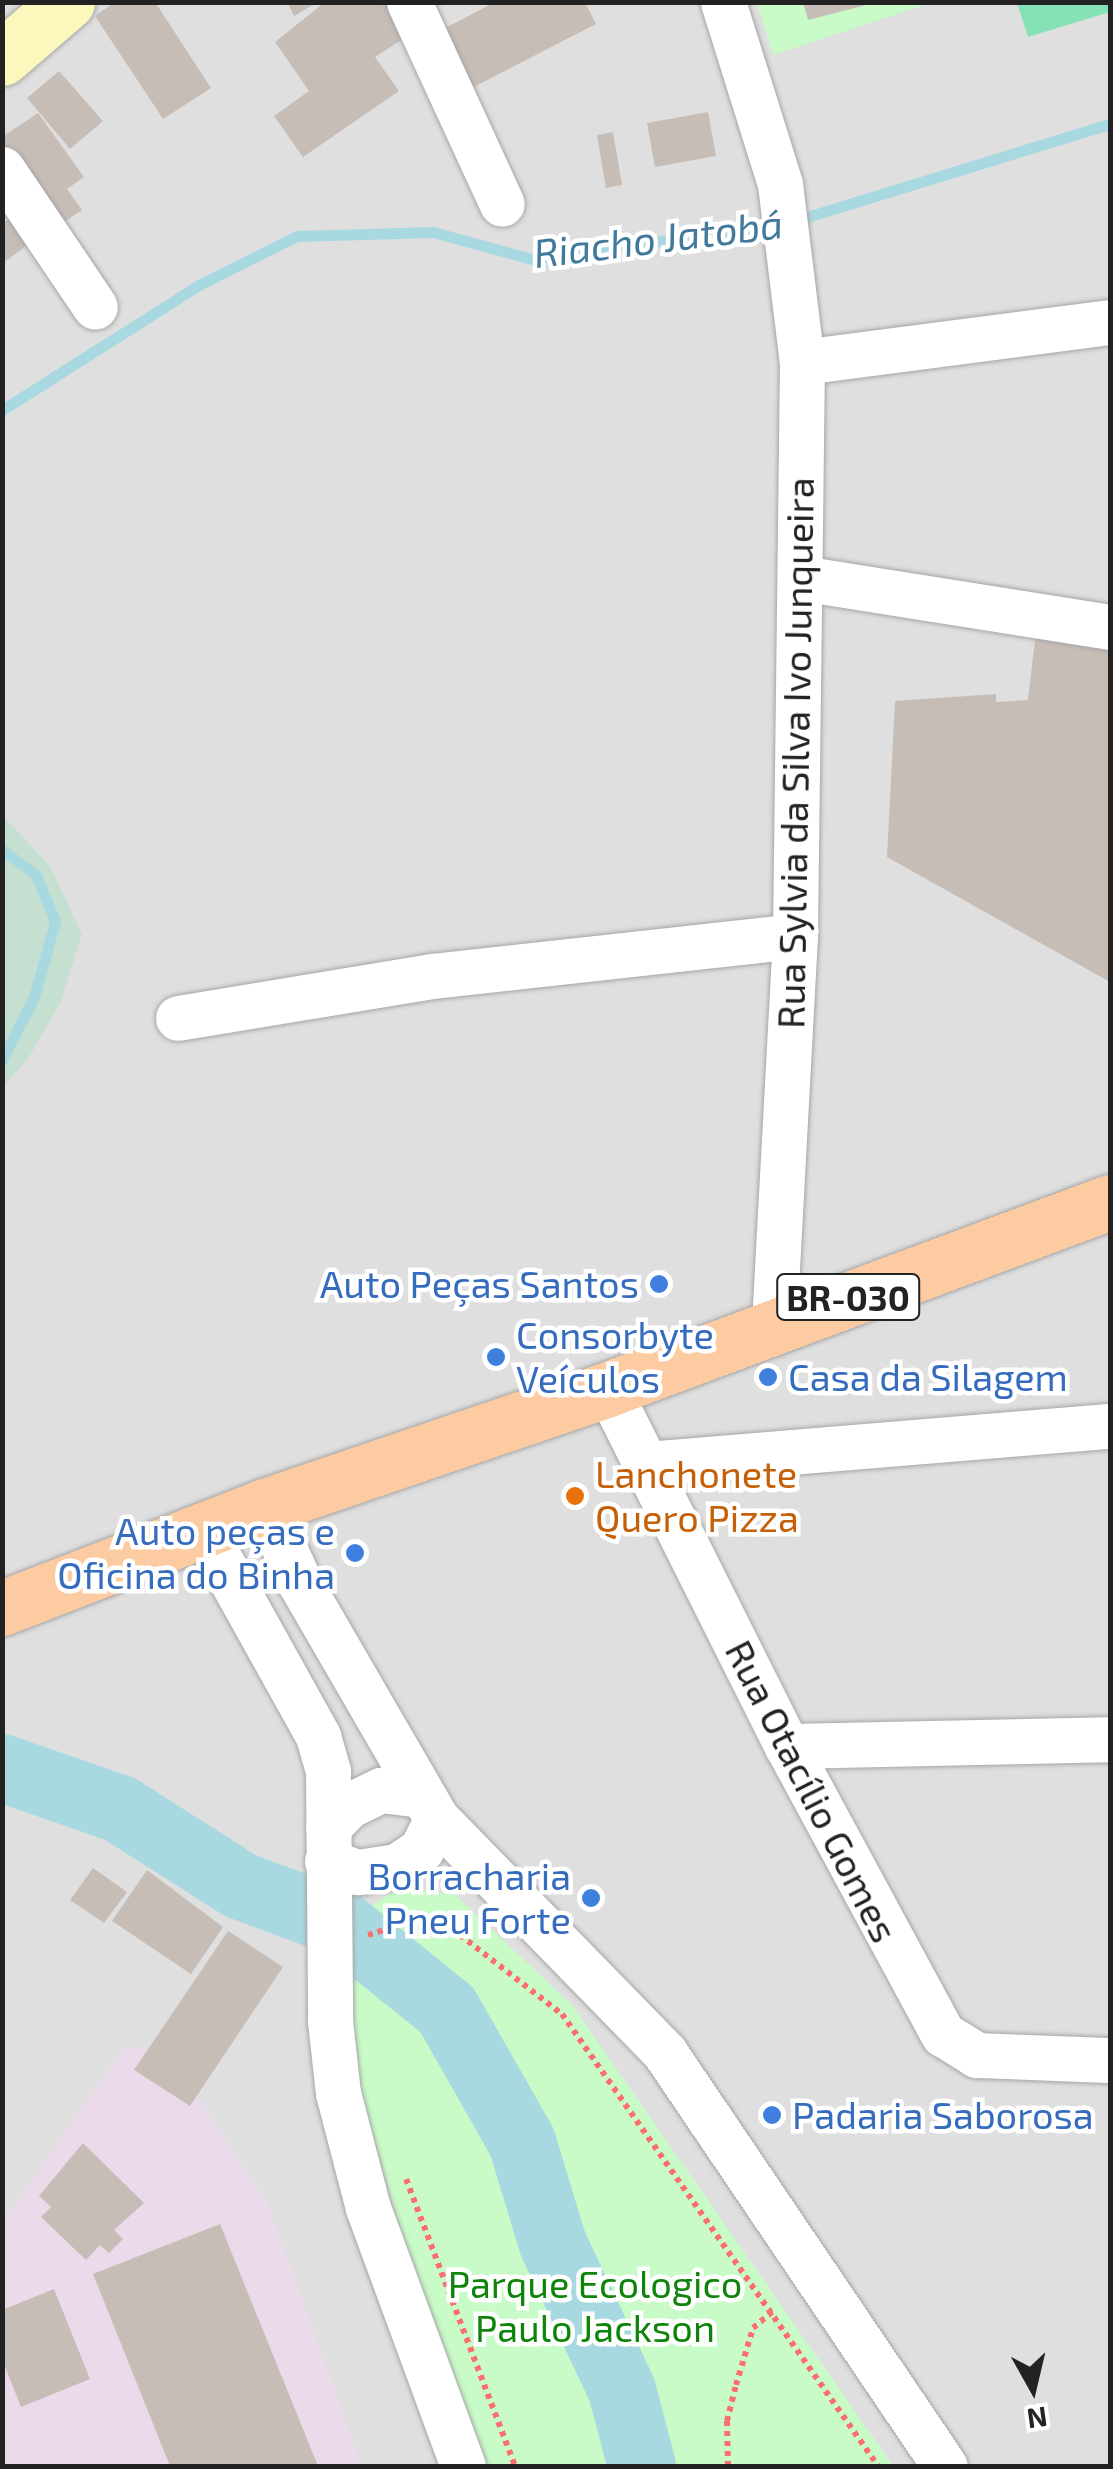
<!DOCTYPE html>
<meta charset="utf-8">
<style>
body{margin:0}
#map{position:relative;width:1113px;height:2469px;overflow:hidden;background:#f2eee8;font-family:"Exo 2",sans-serif}
div>[style]{position:absolute}
[style*='--x']{left:calc(var(--x)*1px);top:calc(var(--y)*1px);width:calc(var(--w)*1px);rotate:calc(var(--a)*1deg)}
.residential>*{inset:0;background:#e0dfdf}
.industrial>*{inset:0;background:#ebdaea}
.wetland>*{inset:0;background:#c5e0d1}
.park>*{inset:0;background:#c8fbc7}
.pitch>*{inset:0;background:#86e1b4}
.stream>*{height:11px;margin:-5.5px;padding:0 5.5px;transform-origin:5.5px;border-radius:5.5px;background:#a9d9e0}
.river>*{height:68px;margin:-34px;padding:0 34px;transform-origin:34px;border-radius:34px;background:#a9d9e0}
.building>*{inset:0;background:#c7bdb7}
.path>*{height:6px;margin-top:-3px;transform-origin:0;background:repeating-linear-gradient(90deg,#fc6f71 0 5px,transparent 0 10px)}
.roads{filter:drop-shadow(0 0 2px #a6a6a6) drop-shadow(0 0 2px #a6a6a6)}
.street>*{height:45px;margin:-22.5px;padding:0 22.5px;transform-origin:22.5px;border-radius:22.5px;background:#fff}
.secondary>*{height:55px;margin:-27.5px;padding:0 27.5px;transform-origin:27.5px;border-radius:27.5px;background:#fbf7bd}
.primary>*{height:55px;margin:-27.5px;padding:0 27.5px;transform-origin:27.5px;border-radius:27.5px;background:#fdcba2}
.dots>*{width:28px;height:28px;translate:-50% -50%;box-sizing:border-box;border:5px solid #fff;border-radius:50%}
span{translate:-50% -50%;white-space:nowrap;text-align:center;line-height:1.15;-webkit-text-stroke:9px #fff;paint-order:stroke}
.shield-label span{padding:2px 8px;background:#fff;border:2px solid;border-radius:8px;-webkit-text-stroke-width:0}
.shield-label{font-size:35px;color:#222;font-weight:700}
.street-label{font-size:38px;color:#222}
.shop-label{font-size:38px;color:#366cbe}
.right{translate:-100% -50%;text-align:right}
.left{translate:0 -50%;text-align:left}
.food-label{font-size:38px;color:#c56008}
.park-label{font-size:38px;color:#0e850a}
.water-label{font-size:40px;color:#427a9c;font-style:italic}
.frame{position:absolute;inset:0;border:5px solid #222;pointer-events:none}
.north{position:absolute;left:983px;top:2339px;width:100px;height:100px;-webkit-text-stroke:8px #fff;paint-order:stroke;rotate:172deg;font-size:28px;font-weight:700;line-height:40px;text-align:center;color:#222}
.north::after{content:'';display:block;margin:auto;width:35px;height:45px;background:#222;clip-path:polygon(50% 0,100% 100%,50% 72%,0 100%)}
</style>
<div id="map">
<div class="residential">
<div style="clip-path:polygon(3px 3px,1110px 3px,1110px 2466px,3px 2466px)"></div>
</div>
<div class="industrial">
<div style="clip-path:polygon(124px 2047px,168px 2051px,267px 2202px,362px 2466px,3px 2466px,3px 2224px)"></div>
</div>
<div class="wetland">
<div style="clip-path:polygon(3px 816px,50px 866px,82px 934px,61px 1001px,28px 1059px,3px 1087px)"></div>
</div>
<div class="park">
<div style="clip-path:polygon(757px 2px,930px 3px,773px 55px)"></div>
<div style="clip-path:polygon(399px 1888px,454px 1894px,572px 2005px,893px 2466px,487px 2466px,401px 2232px,348px 2045px,345px 1938px,359px 1914px)"></div>
</div>
<div class="pitch">
<div style="clip-path:polygon(1017px 3px,1110px 3px,1110px 12px,1028px 37px)"></div>
</div>
<div class="stream">
<div style="--x:794;--y:221;--w:331;--a:-17.1"></div>
<div style="--x:2;--y:410;--w:233;--a:-32.4"></div>
<div style="--x:199;--y:285;--w:110;--a:-26.6"></div>
<div style="--x:297;--y:236;--w:136;--a:-1.7"></div>
<div style="--x:433;--y:232;--w:103;--a:15.3"></div>
<div style="--x:532;--y:259;--w:246;--a:-7.9"></div>
<div style="--x:2;--y:850;--w:42;--a:36.3"></div>
<div style="--x:36;--y:875;--w:50;--a:67.6"></div>
<div style="--x:55;--y:921;--w:79;--a:105.4"></div>
<div style="--x:34;--y:997;--w:71;--a:116.9"></div>
</div>
<div class="river">
<div style="--x:2;--y:1768;--w:125;--a:19.2"></div>
<div style="--x:120;--y:1809;--w:143;--a:32.5"></div>
<div style="--x:241;--y:1886;--w:103;--a:20.4"></div>
<div style="--x:338;--y:1922;--w:140;--a:38.9"></div>
<div style="--x:447;--y:2010;--w:152;--a:60.4"></div>
<div style="--x:522;--y:2142;--w:107;--a:73.1"></div>
<div style="--x:553;--y:2244;--w:161;--a:64.7"></div>
<div style="--x:622;--y:2390;--w:79;--a:75.3"></div>
</div>
<div class="building">
<div style="clip-path:polygon(115px 2px,155px 2px,211px 88px,163px 119px,95px 16px)"></div>
<div style="clip-path:polygon(287px 2px,318px 2px,294px 16px)"></div>
<div style="clip-path:polygon(325px 2px,390px 2px,406px 37px,375px 57px,399px 91px,303px 157px,274px 116px,309px 91px,275px 42px)"></div>
<div style="clip-path:polygon(495px 2px,585px 2px,596px 24px,464px 92px,434px 34px)"></div>
<div style="clip-path:polygon(803px 2px,869px 2px,870px 4px,808px 20px)"></div>
<div style="clip-path:polygon(59px 71px,103px 121px,70px 149px,27px 98px)"></div>
<div style="clip-path:polygon(708px 112px,716px 156px,655px 167px,647px 123px)"></div>
<div style="clip-path:polygon(38px 113px,84px 177px,67px 189px,82px 210px,57px 227px,2px 149px,2px 137px)"></div>
<div style="clip-path:polygon(613px 132px,622px 185px,606px 188px,597px 135px)"></div>
<div style="clip-path:polygon(16px 214px,35px 239px,2px 264px,2px 224px)"></div>
<div style="clip-path:polygon(1036px 631px,1110px 643px,1110px 982px,887px 857px,895px 701px,996px 694px,996px 702px,1028px 700px)"></div>
<div style="clip-path:polygon(93px 1868px,127px 1892px,104px 1923px,70px 1900px)"></div>
<div style="clip-path:polygon(147px 1870px,223px 1927px,191px 1974px,112px 1921px)"></div>
<div style="clip-path:polygon(228px 1931px,283px 1967px,190px 2106px,134px 2070px)"></div>
<div style="clip-path:polygon(83px 2143px,144px 2203px,114px 2230px,123px 2239px,109px 2253px,100px 2245px,86px 2260px,41px 2217px,51px 2207px,39px 2196px)"></div>
<div style="clip-path:polygon(220px 2224px,318px 2466px,170px 2466px,93px 2274px)"></div>
<div style="clip-path:polygon(54px 2289px,90px 2379px,21px 2407px,2px 2359px,2px 2310px)"></div>
</div>
<div class="path">
<div style="--x:368;--y:1935;--w:43;--a:-17.6"></div>
<div style="--x:409;--y:1922;--w:53;--a:14.3"></div>
<div style="--x:460;--y:1935;--w:129;--a:37.8"></div>
<div style="--x:562;--y:2014;--w:552;--a:55.04"></div>
<div style="--x:406;--y:2179;--w:307;--a:69.2"></div>
<div style="--x:728;--y:2466;--w:45;--a:-91.3"></div>
<div style="--x:727;--y:2421;--w:37;--a:-76"></div>
<div style="--x:736;--y:2385;--w:59;--a:-73.4"></div>
<div style="--x:753;--y:2328;--w:26;--a:-40"></div>
</div>
<div class="roads">
<div class="street">
<div style="--x:409;--y:2;--w:222;--a:65.3"></div>
<div style="--x:723;--y:2;--w:191;--a:72.6"></div>
<div style="--x:780;--y:184;--w:179;--a:83"></div>
<div style="--x:802;--y:362;--w:574;--a:90.7"></div>
<div style="--x:795;--y:936;--w:389;--a:93.1"></div>
<div style="--x:2;--y:169;--w:166;--a:56"></div>
<div style="--x:802;--y:362;--w:311;--a:-7.4"></div>
<div style="--x:801;--y:578;--w:313;--a:9"></div>
<div style="--x:178;--y:1018;--w:258;--a:-9.4"></div>
<div style="--x:433;--y:976;--w:364;--a:-6.3"></div>
<div style="--x:608;--y:1389;--w:399;--a:63.4"></div>
<div style="--x:787;--y:1746;--w:328;--a:61.6"></div>
<div style="--x:943;--y:2034;--w:40;--a:32"></div>
<div style="--x:977;--y:2055;--w:133;--a:2.2"></div>
<div style="--x:645;--y:1464;--w:467;--a:-4.7"></div>
<div style="--x:265;--y:1506;--w:85;--a:65.6"></div>
<div style="--x:300;--y:1583;--w:273;--a:59.9"></div>
<div style="--x:437;--y:1819;--w:327;--a:45.7"></div>
<div style="--x:665;--y:2053;--w:499;--a:55.9"></div>
<div style="--x:204;--y:1531;--w:235;--a:60.9"></div>
<div style="--x:318;--y:1736;--w:37;--a:74"></div>
<div style="--x:328;--y:1772;--w:249;--a:89.5"></div>
<div style="--x:330;--y:2021;--w:72;--a:83.7"></div>
<div style="--x:338;--y:2093;--w:119;--a:75.4"></div>
<div style="--x:368;--y:2208;--w:275;--a:69.8"></div>
<div style="--x:787;--y:1746;--w:323;--a:-1.2"></div>
<div style="--x:328;--y:1827;--w:29;--a:-46"></div>
<div style="--x:348;--y:1806;--w:37;--a:-26"></div>
<div style="--x:381;--y:1790;--w:40;--a:7.1"></div>
<div style="--x:327;--y:1861;--w:33;--a:20"></div>
<div style="--x:358;--y:1872;--w:39;--a:-9"></div>
<div style="--x:397;--y:1866;--w:29;--a:-34"></div>
<div style="--x:421;--y:1850;--w:35;--a:-63"></div>
</div>
<div class="secondary">
<div style="--x:2;--y:58;--w:86;--a:-40.7"></div>
</div>
<div class="primary">
<div style="--x:2;--y:1608;--w:282;--a:-21.2"></div>
<div style="--x:265;--y:1506;--w:362;--a:-18.8"></div>
<div style="--x:608;--y:1389;--w:536;--a:-20.43"></div>
</div>
</div>
<div class="dots">
<div style="left:659px;top:1284px;background:#3f7fe0"></div>
<div style="left:496px;top:1357px;background:#3f7fe0"></div>
<div style="left:768px;top:1377px;background:#3f7fe0"></div>
<div style="left:575px;top:1496px;background:#e8710a"></div>
<div style="left:355px;top:1553px;background:#3f7fe0"></div>
<div style="left:591px;top:1898px;background:#3f7fe0"></div>
<div style="left:772px;top:2115px;background:#3f7fe0"></div>
</div>
<div class="shield-label">
<span style="left:848px;top:1297px">BR-030</span>
</div>
<div class="street-label">
<span style="left:795px;top:753px;rotate:-89deg">Rua Sylvia da Silva Ivo Junqueira</span>
<span style="left:812px;top:1791px;rotate:63deg">Rua Otacílio Gomes</span>
</div>
<div class="shop-label">
<span class="right" style="left:639px;top:1284px">Auto Peças Santos</span>
<span class="left" style="left:516px;top:1357px">Consorbyte<br>Veículos</span>
<span class="left" style="left:788px;top:1377px">Casa da Silagem</span>
<span class="right" style="left:335px;top:1553px">Auto peças e<br>Oficina do Binha</span>
<span class="right" style="left:571px;top:1898px">Borracharia<br>Pneu Forte</span>
<span class="left" style="left:792px;top:2115px">Padaria Saborosa</span>
</div>
<div class="food-label">
<span class="left" style="left:595px;top:1496px">Lanchonete<br>Quero Pizza</span>
</div>
<div class="park-label">
<span style="left:595px;top:2306px">Parque Ecologico<br>Paulo Jackson</span>
</div>
<div class="water-label">
<span style="left:658px;top:237px;rotate:-7deg">Riacho Jatobá</span>
</div>
<div class="frame"></div>
<div class="north">N</div>
</div>
